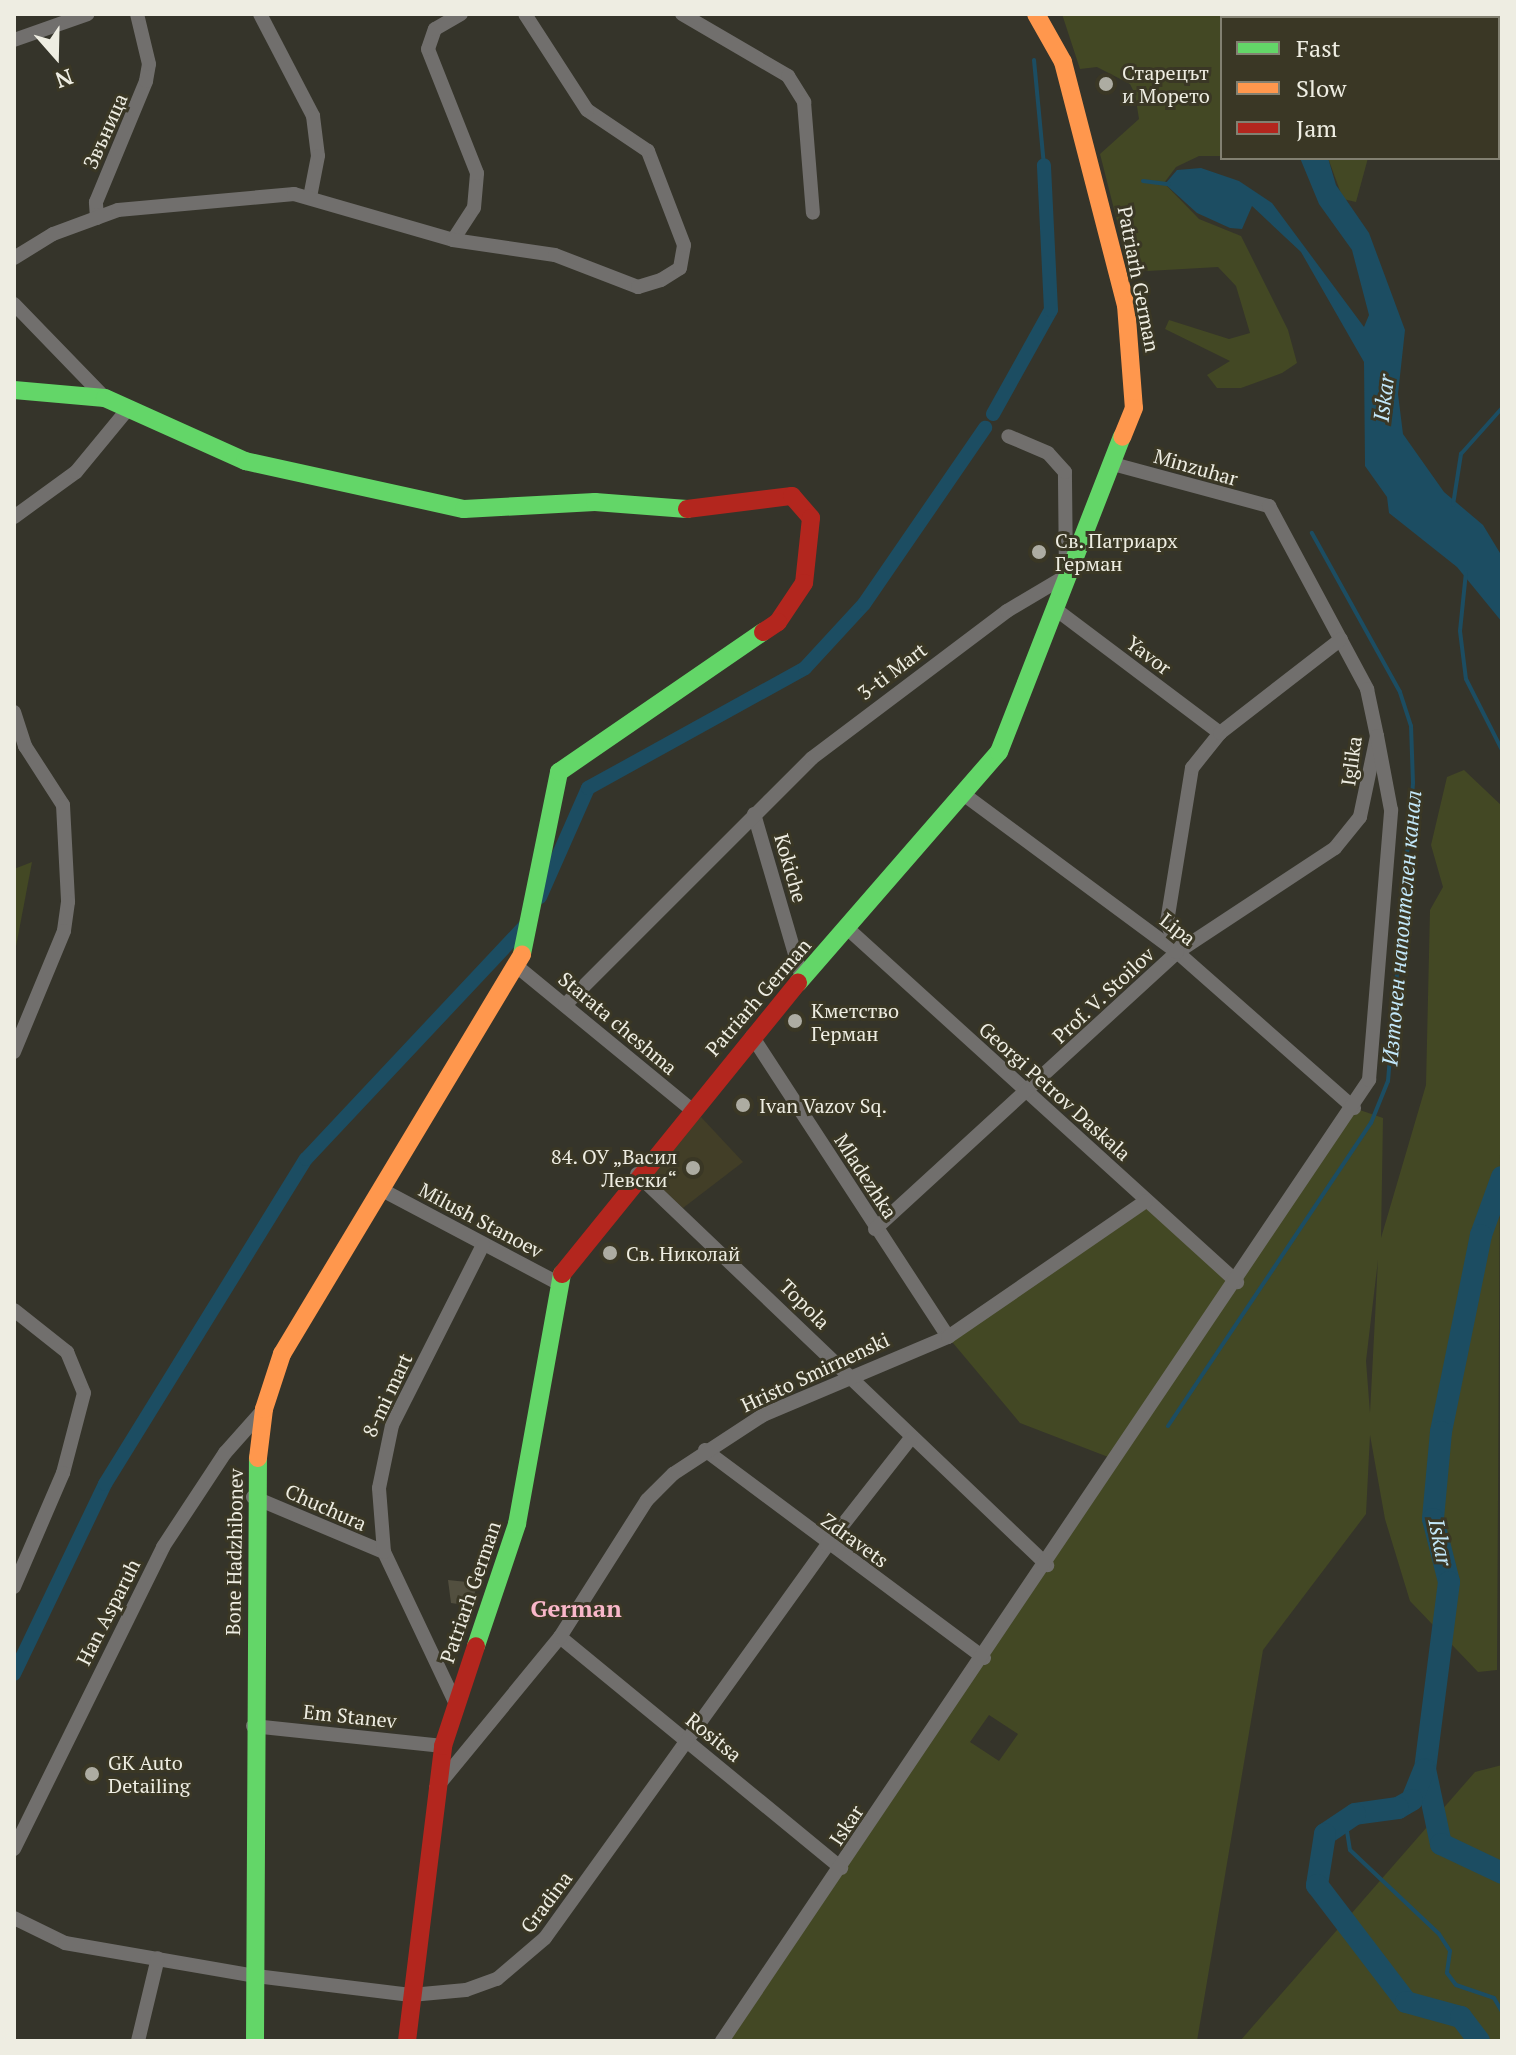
<!DOCTYPE html>
<meta charset="utf-8">
<style>
body{margin:0}
#map{position:relative;width:1516px;height:2055px;overflow:hidden;background:#35342a;font-family:"PT Serif",serif}
div>[style]{position:absolute}
[style*='--x']{left:calc(var(--x)*1px);top:calc(var(--y)*1px);width:calc(var(--w)*1px);rotate:calc(var(--a)*1deg)}
.built>*{inset:0;background:#423e27}
.green>*{inset:0;background:#434824}
.water>*{inset:0;background:#1c4d62}
.stream>*{height:4px;margin:-2px;padding:0 2px;transform-origin:2px;border-radius:2px;background:#1c4d62}
.canal>*{height:14px;margin:-7px;padding:0 7px;transform-origin:7px;border-radius:7px;background:#1c4d62}
.river>*{height:22px;margin:-11px;padding:0 11px;transform-origin:11px;border-radius:11px;background:#1c4d62}
.building>*{inset:0;background:#524f3f}
.street>*{height:14px;margin:-7px;padding:0 7px;transform-origin:7px;border-radius:7px;background:#716f6d}
.fast>*{height:18px;margin:-9px;padding:0 9px;transform-origin:9px;border-radius:9px;background:#63d668}
.slow>*{height:18px;margin:-9px;padding:0 9px;transform-origin:9px;border-radius:9px;background:#ff974d}
.jam>*{height:18px;margin:-9px;padding:0 9px;transform-origin:9px;border-radius:9px;background:#b3261e}
.dots>*{width:22px;height:22px;translate:-50% -50%;box-sizing:border-box;border:4px solid #3a3725;border-radius:50%}
span{translate:-50% -50%;white-space:nowrap;text-align:center;line-height:1.15;-webkit-text-stroke:6px #3a3725;paint-order:stroke}
.poi-label{font-size:20px;color:#eeede2}
.left{translate:0 -50%;text-align:left}
.right{translate:-100% -50%;text-align:right}
.street-label{font-size:20px;color:#eeede2}
.water-label{font-size:22px;color:#c3e8fa;font-style:italic}
.quarter-label{font-size:24px;color:#f9b7c9;font-weight:700}
.frame{position:absolute;inset:0;border:16px solid #eeede2;pointer-events:none}
.legend{position:absolute;left:1220px;top:16px;width:280px;height:144px;box-sizing:border-box;background:#3a3725;border:2px solid #828071;margin:0;padding:10px 14px;list-style:none;font-size:24px;color:#eeede2}
.legend li{display:flex;align-items:center;gap:16px;height:40px}
.legend b{width:40px;border:2px solid #828071}
.north{position:absolute;left:16px;top:16px;width:80px;height:80px;-webkit-text-stroke:6px #3a3725;paint-order:stroke;rotate:160deg;font-size:22px;font-weight:700;line-height:32px;text-align:center;color:#eeede2}
.north::after{content:'';display:block;margin:auto;width:28px;height:36px;background:#eeede2;clip-path:polygon(50% 0,100% 100%,50% 72%,0 100%)}
</style>
<div id="map">
<div class="built">
<div style="clip-path:polygon(701px 1117px,743px 1162px,683px 1208px,645px 1173px)"></div>
</div>
<div class="green">
<div style="clip-path:polygon(1062px 14px,1329px 14px,1222px 18px,1222px 156px,1199px 156px,1176px 167px,1164px 183px,1199px 219px,1241px 236px,1288px 330px,1297px 363px,1282px 373px,1241px 388px,1217px 388px,1207px 375px,1230px 361px,1165px 329px,1169px 320px,1229px 339px,1250px 333px,1236px 286px,1218px 267px,1130px 272px,1100px 154px,1139px 119px,1135px 94px,1130px 84px,1097px 67px,1080px 69px)"></div>
<div style="clip-path:polygon(1328px 158px,1368px 158px,1356px 202px,1343px 199px)"></div>
<div style="clip-path:polygon(evenodd,1464px 770px,1502px 806px,1497px 1670px,1478px 1672px,1410px 1601px,1385px 1519px,1370px 1435px,1366px 1514px,1263px 1650px,1197px 2041px,722px 2041px,1116px 1460px,1020px 1423px,948px 1337px,1146px 1201px,1237px 1281px,1354px 1108px,1383px 1118px,1381px 1238px,1426px 1085px,1430px 910px,1443px 887px,1431px 845px,1447px 777px,1464px 770px,1378px 1260px,1370px 1413px,1366px 1361px,1378px 1260px,1464px 770px,989px 1715px,1018px 1734px,999px 1761px,970px 1742px,989px 1715px)"></div>
<div style="clip-path:polygon(32px 862px,14px 957px,14px 869px)"></div>
<div style="clip-path:polygon(1502px 1765px,1502px 2041px,1240px 2041px,1475px 1772px)"></div>
</div>
<div class="water">
<div style="clip-path:polygon(1300px 158px,1328px 158px,1336px 185px,1369px 233px,1405px 330px,1398px 394px,1403px 434px,1444px 492px,1483px 525px,1500px 553px,1502px 622px,1457px 567px,1389px 513px,1387px 497px,1365px 466px,1364px 362px,1301px 252px,1252px 206px,1242px 229px,1230px 228px,1197px 213px,1165px 184px,1177px 170px,1201px 168px,1239px 181px,1272px 203px,1364px 327px,1369px 315px,1352px 250px,1319px 204px)"></div>
</div>
<div class="stream">
<div style="--x:1034;--y:60;--w:105;--a:84.6"></div>
<div style="--x:1143;--y:181;--w:26;--a:7"></div>
<div style="--x:1453;--y:505;--w:52;--a:-81.1"></div>
<div style="--x:1461;--y:454;--w:62;--a:-48.3"></div>
<div style="--x:1466;--y:572;--w:59;--a:95.8"></div>
<div style="--x:1460;--y:631;--w:48;--a:82.9"></div>
<div style="--x:1466;--y:679;--w:80;--a:63.1"></div>
<div style="--x:1168;--y:1426;--w:365;--a:-56.2"></div>
<div style="--x:1371;--y:1123;--w:45;--a:-68"></div>
<div style="--x:1388;--y:1081;--w:299;--a:-85.2"></div>
<div style="--x:1413;--y:783;--w:57;--a:-92"></div>
<div style="--x:1411;--y:726;--w:36;--a:-108"></div>
<div style="--x:1400;--y:692;--w:182;--a:-119"></div>
<div style="--x:1355;--y:1814;--w:14;--a:129"></div>
<div style="--x:1346;--y:1825;--w:25;--a:81"></div>
<div style="--x:1350;--y:1850;--w:122;--a:43.3"></div>
<div style="--x:1439;--y:1934;--w:20;--a:57"></div>
<div style="--x:1450;--y:1951;--w:22;--a:98"></div>
<div style="--x:1447;--y:1973;--w:15;--a:53"></div>
<div style="--x:1456;--y:1985;--w:40;--a:18.9"></div>
<div style="--x:1494;--y:1998;--w:16;--a:60"></div>
</div>
<div class="canal">
<div style="--x:993;--y:414;--w:119;--a:-60.9"></div>
<div style="--x:1051;--y:310;--w:145;--a:-92.8"></div>
<div style="--x:540;--y:897;--w:119;--a:-66.2"></div>
<div style="--x:588;--y:788;--w:248;--a:-28.9"></div>
<div style="--x:805;--y:668;--w:87;--a:-47.3"></div>
<div style="--x:864;--y:604;--w:214;--a:-55.5"></div>
<div style="--x:14;--y:1674;--w:211;--a:-64.4"></div>
<div style="--x:105;--y:1484;--w:382;--a:-58.3"></div>
<div style="--x:306;--y:1159;--w:324;--a:-46.8"></div>
</div>
<div class="river">
<div style="--x:1502;--y:1177;--w:62;--a:109.9"></div>
<div style="--x:1481;--y:1235;--w:201;--a:101.5"></div>
<div style="--x:1441;--y:1432;--w:87;--a:95.3"></div>
<div style="--x:1433;--y:1519;--w:65;--a:75.7"></div>
<div style="--x:1449;--y:1582;--w:189;--a:97.3"></div>
<div style="--x:1425;--y:1769;--w:77;--a:78"></div>
<div style="--x:1441;--y:1844;--w:68;--a:25.4"></div>
<div style="--x:1424;--y:1770;--w:32;--a:112"></div>
<div style="--x:1412;--y:1800;--w:16;--a:150"></div>
<div style="--x:1398;--y:1808;--w:43;--a:172.1"></div>
<div style="--x:1355;--y:1814;--w:36;--a:146"></div>
<div style="--x:1325;--y:1834;--w:52;--a:98.9"></div>
<div style="--x:1317;--y:1885;--w:147;--a:52.7"></div>
<div style="--x:1406;--y:2002;--w:57;--a:15.3"></div>
<div style="--x:1461;--y:2017;--w:30;--a:53"></div>
</div>
<div class="building">
<div style="clip-path:polygon(448px 1580px,477px 1583px,472px 1606px,451px 1603px)"></div>
</div>
<div class="street">
<div style="--x:260;--y:14;--w:115;--a:62.5"></div>
<div style="--x:313;--y:116;--w:40;--a:82.9"></div>
<div style="--x:318;--y:156;--w:42;--a:101"></div>
<div style="--x:682;--y:14;--w:123;--a:30.3"></div>
<div style="--x:788;--y:76;--w:31;--a:58"></div>
<div style="--x:804;--y:102;--w:111;--a:85.4"></div>
<div style="--x:14;--y:40;--w:78;--a:-19.4"></div>
<div style="--x:97;--y:218;--w:16;--a:-94"></div>
<div style="--x:96;--y:202;--w:131;--a:-67.5"></div>
<div style="--x:146;--y:81;--w:17;--a:-80"></div>
<div style="--x:149;--y:64;--w:51;--a:-103.5"></div>
<div style="--x:453;--y:240;--w:38;--a:-57"></div>
<div style="--x:474;--y:208;--w:35;--a:-85"></div>
<div style="--x:477;--y:173;--w:133;--a:-111.6"></div>
<div style="--x:428;--y:49;--w:21;--a:-71"></div>
<div style="--x:435;--y:29;--w:30;--a:-30"></div>
<div style="--x:14;--y:258;--w:46;--a:-31.6"></div>
<div style="--x:53;--y:234;--w:69;--a:-20.3"></div>
<div style="--x:118;--y:210;--w:177;--a:-5.2"></div>
<div style="--x:294;--y:194;--w:166;--a:16.1"></div>
<div style="--x:453;--y:240;--w:103;--a:8.4"></div>
<div style="--x:555;--y:255;--w:89;--a:21.1"></div>
<div style="--x:638;--y:287;--w:24;--a:-17"></div>
<div style="--x:661;--y:280;--w:22;--a:-32"></div>
<div style="--x:680;--y:268;--w:23;--a:-80"></div>
<div style="--x:684;--y:245;--w:101;--a:-111"></div>
<div style="--x:648;--y:151;--w:73;--a:-146.1"></div>
<div style="--x:587;--y:110;--w:114;--a:-122.9"></div>
<div style="--x:14;--y:304;--w:131;--a:45.9"></div>
<div style="--x:1113;--y:464;--w:162;--a:15.1"></div>
<div style="--x:1269;--y:506;--w:208;--a:61.8"></div>
<div style="--x:1367;--y:689;--w:48;--a:78"></div>
<div style="--x:1377;--y:736;--w:83;--a:101.9"></div>
<div style="--x:1360;--y:817;--w:40;--a:129"></div>
<div style="--x:1335;--y:848;--w:189;--a:146.6"></div>
<div style="--x:14;--y:517;--w:77;--a:-36"></div>
<div style="--x:76;--y:472;--w:82;--a:-50.5"></div>
<div style="--x:1054;--y:608;--w:208;--a:37"></div>
<div style="--x:14;--y:712;--w:36;--a:72"></div>
<div style="--x:25;--y:746;--w:70;--a:57.2"></div>
<div style="--x:63;--y:805;--w:97;--a:87"></div>
<div style="--x:68;--y:902;--w:29;--a:98"></div>
<div style="--x:64;--y:931;--w:131;--a:112.5"></div>
<div style="--x:966;--y:796;--w:262;--a:36.5"></div>
<div style="--x:1177;--y:952;--w:236;--a:41.4"></div>
<div style="--x:754;--y:814;--w:171;--a:73.7"></div>
<div style="--x:847;--y:928;--w:527;--a:42.23"></div>
<div style="--x:519;--y:968;--w:224;--a:39.4"></div>
<div style="--x:565;--y:1005;--w:349;--a:-45"></div>
<div style="--x:812;--y:758;--w:244;--a:-37"></div>
<div style="--x:1007;--y:611;--w:69;--a:-30.7"></div>
<div style="--x:1066;--y:576;--w:104;--a:-90.6"></div>
<div style="--x:1065;--y:472;--w:25;--a:-132"></div>
<div style="--x:1048;--y:453;--w:43;--a:-157"></div>
<div style="--x:752;--y:1036;--w:359;--a:56.9"></div>
<div style="--x:637;--y:1174;--w:567;--a:43.64"></div>
<div style="--x:386;--y:1192;--w:195;--a:27.9"></div>
<div style="--x:875;--y:1229;--w:410;--a:-42.5"></div>
<div style="--x:1177;--y:952;--w:32;--a:-108"></div>
<div style="--x:1167;--y:922;--w:156;--a:-80.8"></div>
<div style="--x:1192;--y:768;--w:45;--a:-51.3"></div>
<div style="--x:1220;--y:733;--w:153;--a:-37.8"></div>
<div style="--x:14;--y:1310;--w:68;--a:38.4"></div>
<div style="--x:67;--y:1352;--w:44;--a:67.5"></div>
<div style="--x:84;--y:1393;--w:83;--a:104.7"></div>
<div style="--x:63;--y:1473;--w:124;--a:113.3"></div>
<div style="--x:705;--y:1450;--w:348;--a:36.7"></div>
<div style="--x:253;--y:1497;--w:142;--a:22.8"></div>
<div style="--x:560;--y:1637;--w:364;--a:39.4"></div>
<div style="--x:455;--y:1702;--w:166;--a:-115.3"></div>
<div style="--x:384;--y:1552;--w:64;--a:-94.5"></div>
<div style="--x:379;--y:1488;--w:64;--a:-78.3"></div>
<div style="--x:392;--y:1425;--w:202;--a:-63.2"></div>
<div style="--x:253;--y:1726;--w:191;--a:6"></div>
<div style="--x:436;--y:1788;--w:195;--a:-50.6"></div>
<div style="--x:560;--y:1637;--w:162;--a:-57.6"></div>
<div style="--x:647;--y:1500;--w:37;--a:-45"></div>
<div style="--x:673;--y:1474;--w:108;--a:-33.2"></div>
<div style="--x:763;--y:1415;--w:201;--a:-22.9"></div>
<div style="--x:948;--y:1337;--w:240;--a:-34.5"></div>
<div style="--x:14;--y:1849;--w:337;--a:-63.7"></div>
<div style="--x:163;--y:1547;--w:113;--a:-56.6"></div>
<div style="--x:225;--y:1453;--w:59;--a:-48.4"></div>
<div style="--x:14;--y:1918;--w:57;--a:26.1"></div>
<div style="--x:65;--y:1943;--w:194;--a:9.8"></div>
<div style="--x:256;--y:1976;--w:156;--a:7"></div>
<div style="--x:411;--y:1995;--w:55;--a:-5.2"></div>
<div style="--x:466;--y:1990;--w:33;--a:-20"></div>
<div style="--x:497;--y:1979;--w:63;--a:-40.5"></div>
<div style="--x:545;--y:1938;--w:484;--a:-54.3"></div>
<div style="--x:827;--y:1545;--w:135;--a:-51.9"></div>
<div style="--x:138;--y:2041;--w:85;--a:-76.5"></div>
<div style="--x:722;--y:2041;--w:1159;--a:-56.05"></div>
<div style="--x:1369;--y:1080;--w:271;--a:-85.3"></div>
<div style="--x:1391;--y:810;--w:75;--a:-100.7"></div>
</div>
<div class="fast">
<div style="--x:14;--y:390;--w:91;--a:5"></div>
<div style="--x:105;--y:398;--w:154;--a:24.2"></div>
<div style="--x:245;--y:461;--w:224;--a:12.4"></div>
<div style="--x:464;--y:509;--w:131;--a:-3.1"></div>
<div style="--x:595;--y:502;--w:92;--a:4.4"></div>
<div style="--x:522;--y:954;--w:186;--a:-78.5"></div>
<div style="--x:559;--y:772;--w:247;--a:-34.5"></div>
<div style="--x:798;--y:983;--w:306;--a:-49"></div>
<div style="--x:999;--y:752;--w:338;--a:-68.7"></div>
<div style="--x:476;--y:1646;--w:129;--a:-71.4"></div>
<div style="--x:517;--y:1524;--w:254;--a:-79.8"></div>
<div style="--x:255;--y:2041;--w:583;--a:-89.71"></div>
</div>
<div class="slow">
<div style="--x:1036;--y:14;--w:55;--a:60.6"></div>
<div style="--x:1063;--y:62;--w:251;--a:75.5"></div>
<div style="--x:1126;--y:305;--w:103;--a:85.6"></div>
<div style="--x:1134;--y:408;--w:31;--a:112"></div>
<div style="--x:258;--y:1458;--w:49;--a:-83"></div>
<div style="--x:264;--y:1409;--w:58;--a:-71.9"></div>
<div style="--x:282;--y:1354;--w:466;--a:-59"></div>
</div>
<div class="jam">
<div style="--x:687;--y:509;--w:106;--a:-7.1"></div>
<div style="--x:792;--y:496;--w:29;--a:49"></div>
<div style="--x:811;--y:518;--w:65;--a:96.1"></div>
<div style="--x:804;--y:583;--w:47;--a:123.7"></div>
<div style="--x:778;--y:622;--w:18;--a:146"></div>
<div style="--x:562;--y:1274;--w:375;--a:-51"></div>
<div style="--x:407;--y:2041;--w:297;--a:-83"></div>
<div style="--x:443;--y:1746;--w:105;--a:-71.7"></div>
</div>
<div class="dots">
<div style="left:1106px;top:84px;background:#adaca2"></div>
<div style="left:1039px;top:552px;background:#adaca2"></div>
<div style="left:795px;top:1021px;background:#adaca2"></div>
<div style="left:743px;top:1105px;background:#adaca2"></div>
<div style="left:693px;top:1168px;background:#adaca2"></div>
<div style="left:610px;top:1253px;background:#adaca2"></div>
<div style="left:92px;top:1774px;background:#adaca2"></div>
</div>
<div class="poi-label">
<span class="left" style="left:1122px;top:84px">Старецът<br>и Морето</span>
<span class="left" style="left:1055px;top:552px">Св. Патриарх<br>Герман</span>
<span class="left" style="left:811px;top:1022px">Кметство<br>Герман</span>
<span class="left" style="left:759px;top:1105px">Ivan Vazov Sq.</span>
<span class="right" style="left:677px;top:1168px">84. ОУ „Васил<br>Левски“</span>
<span class="left" style="left:626px;top:1253px">Св. Николай</span>
<span class="left" style="left:108px;top:1774px">GK Auto<br>Detailing</span>
</div>
<div class="street-label">
<span style="left:105px;top:131px;rotate:-66deg">Звъница</span>
<span style="left:1139px;top:279px;rotate:79deg">Patriarh German</span>
<span style="left:1196px;top:467px;rotate:16deg">Minzuhar</span>
<span style="left:1149px;top:655px;rotate:37deg">Yavor</span>
<span style="left:892px;top:671px;rotate:-37deg">3-ti Mart</span>
<span style="left:1351px;top:761px;rotate:-82deg">Iglika</span>
<span style="left:791px;top:868px;rotate:74deg">Kokiche</span>
<span style="left:1178px;top:929px;rotate:38deg">Lipa</span>
<span style="left:1103px;top:995px;rotate:-43deg">Prof. V. Stoilov</span>
<span style="left:758px;top:997px;rotate:-49deg">Patriarh German</span>
<span style="left:618px;top:1023px;rotate:40deg">Starata cheshma</span>
<span style="left:1055px;top:1091px;rotate:42deg">Georgi Petrov Daskala</span>
<span style="left:866px;top:1176px;rotate:57deg">Mladezhka</span>
<span style="left:481px;top:1220px;rotate:28deg">Milush Stanoev</span>
<span style="left:805px;top:1304px;rotate:45deg">Topola</span>
<span style="left:815px;top:1372px;rotate:-25deg">Hristo Smirnenski</span>
<span style="left:387px;top:1395px;rotate:-65deg">8-mi mart</span>
<span style="left:326px;top:1507px;rotate:24deg">Chuchura</span>
<span style="left:855px;top:1540px;rotate:36deg">Zdravets</span>
<span style="left:234px;top:1552px;rotate:-89deg">Bone Hadzhibonev</span>
<span style="left:470px;top:1592px;rotate:-71deg">Patriarh German</span>
<span style="left:108px;top:1612px;rotate:-63deg">Han Asparuh</span>
<span style="left:350px;top:1716px;rotate:6deg">Em Stanev</span>
<span style="left:714px;top:1737px;rotate:39deg">Rositsa</span>
<span style="left:846px;top:1825px;rotate:-56deg">Iskar</span>
<span style="left:546px;top:1902px;rotate:-53deg">Gradina</span>
</div>
<div class="water-label">
<span style="left:1383px;top:398px;rotate:-83deg">Iskar</span>
<span style="left:1401px;top:928px;rotate:-85deg">Източен напоителен канал</span>
<span style="left:1441px;top:1542px;rotate:79deg">Iskar</span>
</div>
<div class="quarter-label">
<span style="left:576px;top:1609px">German</span>
</div>
<div class="frame"></div>
<ul class="legend">
<li><b style="height:10px;background:#63d668"></b>Fast</li>
<li><b style="height:10px;background:#ff974d"></b>Slow</li>
<li><b style="height:10px;background:#b3261e"></b>Jam</li>
</ul>
<div class="north">N</div>
</div>
